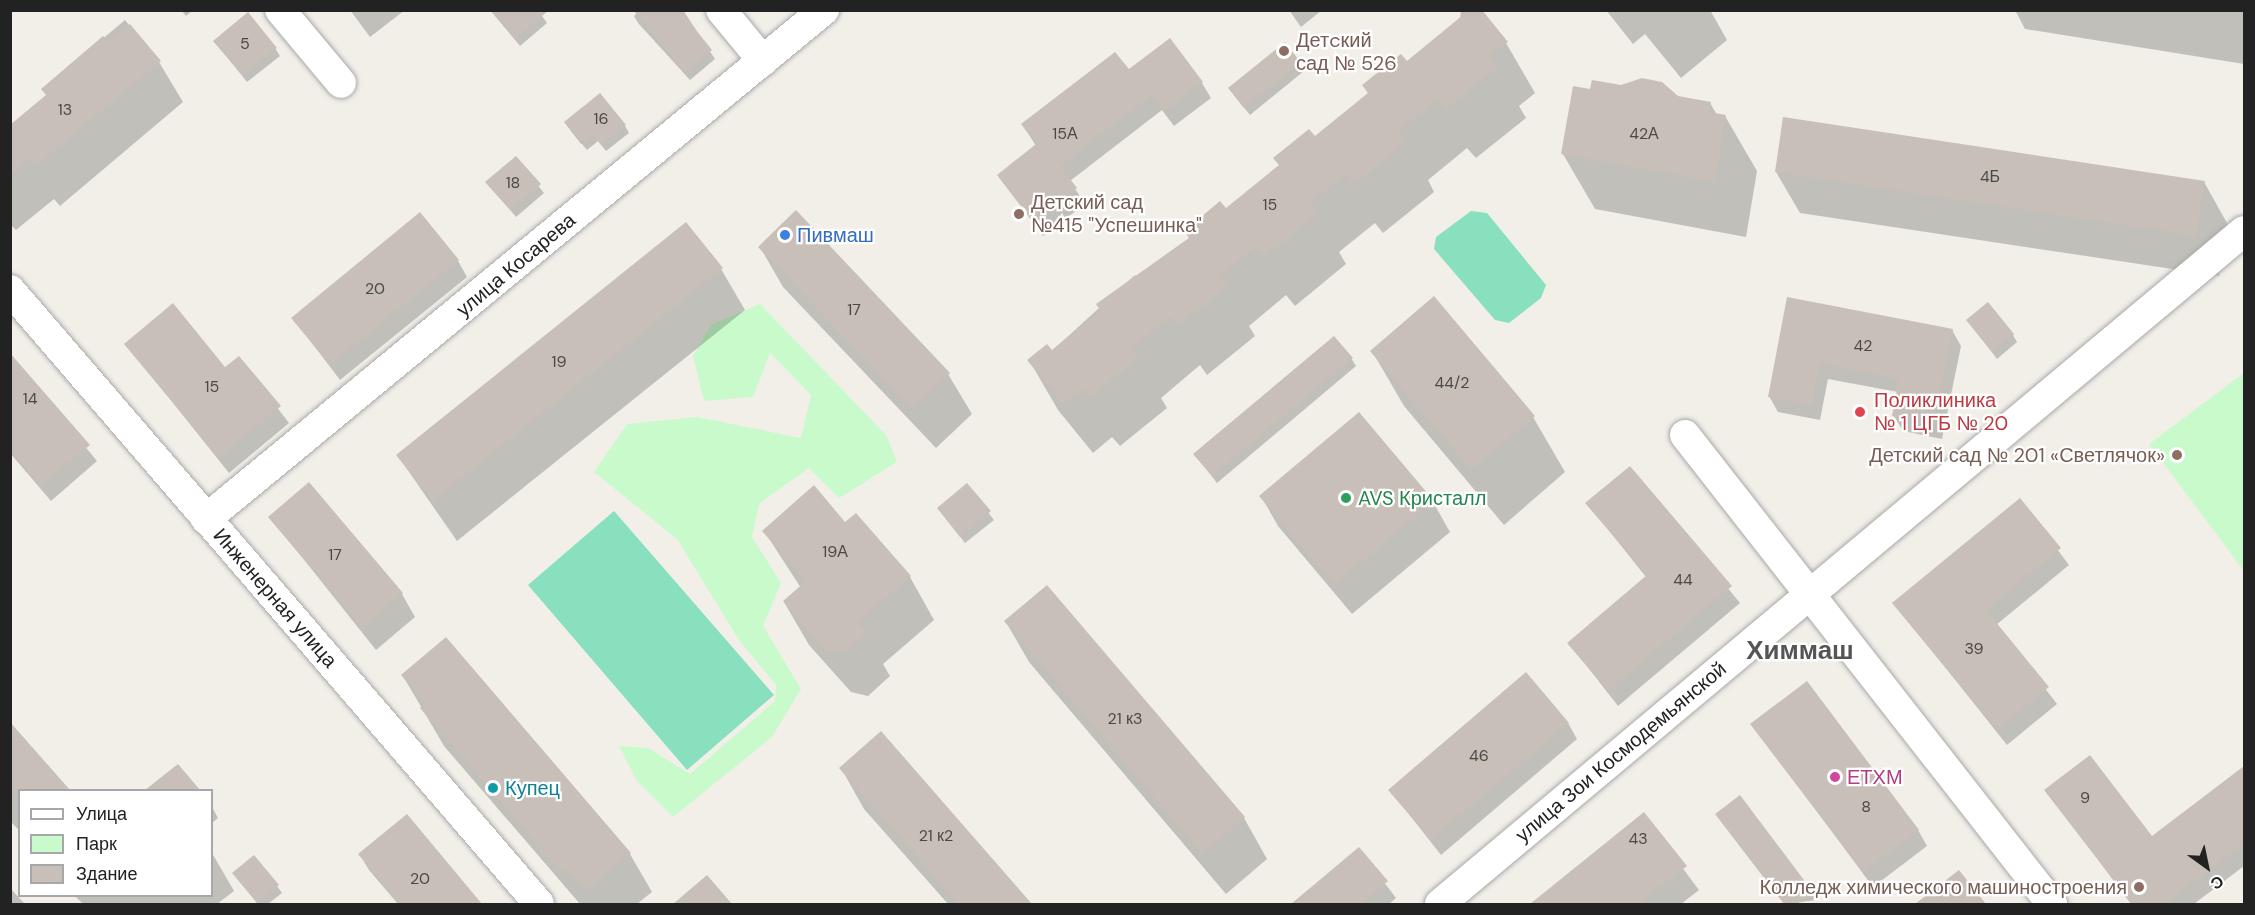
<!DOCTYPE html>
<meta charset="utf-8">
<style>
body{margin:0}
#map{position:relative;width:2255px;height:915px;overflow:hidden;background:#f2efe9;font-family:"DM Sans",sans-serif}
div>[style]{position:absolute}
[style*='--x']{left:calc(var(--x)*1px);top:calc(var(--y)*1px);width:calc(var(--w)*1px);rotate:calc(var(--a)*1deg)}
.park>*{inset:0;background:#c8facc}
.pitch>*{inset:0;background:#88e0be}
.shadow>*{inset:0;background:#0003}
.building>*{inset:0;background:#c7bfb8}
.roads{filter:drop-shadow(0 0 2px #a9a9a9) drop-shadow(0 0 2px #a9a9a9)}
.minor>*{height:30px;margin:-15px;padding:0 15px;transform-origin:15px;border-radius:15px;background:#fff}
.dots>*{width:16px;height:16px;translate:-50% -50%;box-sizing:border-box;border:3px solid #fff;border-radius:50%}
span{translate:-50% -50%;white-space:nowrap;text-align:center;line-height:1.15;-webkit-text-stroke:4.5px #fff;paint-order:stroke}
.number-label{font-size:16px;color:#4b4948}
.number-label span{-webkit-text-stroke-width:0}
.education-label{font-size:20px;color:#785e54}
.left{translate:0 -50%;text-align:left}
.right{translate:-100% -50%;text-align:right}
.shop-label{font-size:20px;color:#366cbe}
.street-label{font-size:20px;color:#222}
.health-label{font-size:20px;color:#be3a42}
.leisure-label{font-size:20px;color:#27864d}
.hotel-label{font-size:20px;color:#b23c85}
.culture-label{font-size:20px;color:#0d838f}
.district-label{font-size:26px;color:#555;font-weight:700}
.frame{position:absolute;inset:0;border:12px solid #222;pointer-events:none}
.legend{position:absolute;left:18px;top:789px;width:195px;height:108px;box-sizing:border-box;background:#fff;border:2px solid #a7a7a7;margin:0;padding:8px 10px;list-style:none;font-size:18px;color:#222}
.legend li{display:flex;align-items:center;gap:12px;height:30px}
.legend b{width:30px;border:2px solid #a7a7a7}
.north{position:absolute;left:2177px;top:837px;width:60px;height:60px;-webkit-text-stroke:4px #fff;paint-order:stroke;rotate:147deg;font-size:16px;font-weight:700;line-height:24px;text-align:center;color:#222}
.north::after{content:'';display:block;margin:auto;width:21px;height:27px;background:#222;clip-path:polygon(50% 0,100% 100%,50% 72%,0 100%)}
</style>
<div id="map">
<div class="park">
<div style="clip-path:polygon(760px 304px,886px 435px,897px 462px,839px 498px,809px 468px,759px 504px,752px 537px,781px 583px,763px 626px,801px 689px,772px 737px,673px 817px,637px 781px,619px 746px,648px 748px,690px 774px,775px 701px,776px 685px,739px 640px,677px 539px,594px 472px,627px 424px,697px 417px,801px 438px,811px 395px,770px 353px,753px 397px,704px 401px,693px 356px,711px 325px)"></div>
<div style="clip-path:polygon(2244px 373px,2244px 571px,2149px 444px)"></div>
</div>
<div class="pitch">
<div style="clip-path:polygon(1471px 211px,1487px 213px,1546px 285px,1541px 298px,1509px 323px,1495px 320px,1434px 249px,1436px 237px)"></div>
<div style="clip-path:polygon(614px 511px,774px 695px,687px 770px,528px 585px)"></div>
</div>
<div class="shadow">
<div style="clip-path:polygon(181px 10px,193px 10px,186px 16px)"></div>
<div style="clip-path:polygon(350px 10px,405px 10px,370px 37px)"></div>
<div style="clip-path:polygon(490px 10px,538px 10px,547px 23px,520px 46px)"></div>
<div style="clip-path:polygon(640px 10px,683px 10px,715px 59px,690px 80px,638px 23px,634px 16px)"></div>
<div style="clip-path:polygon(1289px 10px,1322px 10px,1301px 27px)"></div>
<div style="clip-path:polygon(1461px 10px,1480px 10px,1506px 43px,1535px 93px,1519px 106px,1526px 118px,1476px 158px,1467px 148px,1428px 180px,1434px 192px,1383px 233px,1375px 223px,1339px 252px,1346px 264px,1295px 306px,1286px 295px,1249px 326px,1255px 336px,1207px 375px,1200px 365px,1161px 398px,1167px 408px,1120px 446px,1112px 437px,1093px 453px,1058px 410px,1029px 360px,1051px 352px,1135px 275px,1139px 281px,1280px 166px,1275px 159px,1314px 138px,1460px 20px)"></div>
<div style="clip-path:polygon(1606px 10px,1710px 10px,1727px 40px,1681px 78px,1645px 34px,1633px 44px)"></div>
<div style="clip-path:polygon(2015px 10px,2244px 10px,2244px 64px,2025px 29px)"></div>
<div style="clip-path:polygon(125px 20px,159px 62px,183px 102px,60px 206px,54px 199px,16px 230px,10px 224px,10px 127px,47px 96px,43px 89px)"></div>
<div style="clip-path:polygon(220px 48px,275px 48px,280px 56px,247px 82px)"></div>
<div style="clip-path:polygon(1300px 64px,1304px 71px,1250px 115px,1234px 95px)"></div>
<div style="clip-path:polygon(1128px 71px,1202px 83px,1211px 98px,1174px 126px,1162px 110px,1070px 181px,1085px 204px,1043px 236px,999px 175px,1036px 146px,1023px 125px)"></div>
<div style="clip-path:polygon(1678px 97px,1710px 103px,1717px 115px,1725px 116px,1757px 171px,1746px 237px,1595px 209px,1563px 154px)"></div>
<div style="clip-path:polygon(625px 126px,629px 133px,606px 151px,598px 141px,587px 150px,570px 130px)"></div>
<div style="clip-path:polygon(516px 158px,544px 193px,516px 217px,487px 182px)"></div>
<div style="clip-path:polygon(1776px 172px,2204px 182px,2227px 223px,2219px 276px,1800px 213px)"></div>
<div style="clip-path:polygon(760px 247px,948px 374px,972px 414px,936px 448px,783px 287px)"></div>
<div style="clip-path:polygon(458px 261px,467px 277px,340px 380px,293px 318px)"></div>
<div style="clip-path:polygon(721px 269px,745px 310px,457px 541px,398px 456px)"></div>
<div style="clip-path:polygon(1788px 298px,1952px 330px,1961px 346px,1942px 439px,1903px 431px,1894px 416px,1898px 392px,1828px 379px,1820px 420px,1778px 412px,1769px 396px)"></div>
<div style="clip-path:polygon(1968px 321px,2013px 335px,2017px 342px,1997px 359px)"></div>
<div style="clip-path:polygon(126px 344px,225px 369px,239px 358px,289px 423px,229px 473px)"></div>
<div style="clip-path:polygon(1372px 351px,1533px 417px,1565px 472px,1504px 525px,1404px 406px)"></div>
<div style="clip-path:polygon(10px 356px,97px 461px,51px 501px,10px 453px)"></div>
<div style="clip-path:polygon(1351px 358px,1356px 366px,1217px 483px,1200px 461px)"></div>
<div style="clip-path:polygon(1629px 468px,1740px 603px,1618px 706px,1569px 643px,1646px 577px,1587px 503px)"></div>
<div style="clip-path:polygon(967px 485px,994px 520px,965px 543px,938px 508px)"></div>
<div style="clip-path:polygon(1261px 496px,1433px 502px,1450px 532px,1352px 614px,1278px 526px)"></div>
<div style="clip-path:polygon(2020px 500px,2069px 565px,1996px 625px,2057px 704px,2007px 745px,1894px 603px)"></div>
<div style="clip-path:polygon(270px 517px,402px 594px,415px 617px,376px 650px)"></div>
<div style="clip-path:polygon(845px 524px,910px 577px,934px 620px,883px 664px,890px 676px,868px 696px,851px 692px,809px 645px,784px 602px,801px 588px,764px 531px)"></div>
<div style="clip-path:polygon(1047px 587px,1244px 818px,1267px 859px,1226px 894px,1029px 662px,1006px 622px)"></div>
<div style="clip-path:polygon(446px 639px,630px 854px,652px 892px,637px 904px,580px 904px,444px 746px,403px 676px)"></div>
<div style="clip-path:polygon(1568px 723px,1577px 739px,1441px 855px,1390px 790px)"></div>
<div style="clip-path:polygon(10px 724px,68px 790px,20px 790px,20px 831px,10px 821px)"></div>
<div style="clip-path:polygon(1752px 724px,1918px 830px,1927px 846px,1873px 887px)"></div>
<div style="clip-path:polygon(881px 733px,1030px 904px,948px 904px,864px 809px,841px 768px)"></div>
<div style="clip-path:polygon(2244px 768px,2244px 866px,2194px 904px,2131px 904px,2046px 790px,2152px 839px)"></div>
<div style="clip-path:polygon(212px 807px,218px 818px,212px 823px)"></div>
<div style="clip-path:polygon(1643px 815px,1699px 890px,1681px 904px,1532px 904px)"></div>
<div style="clip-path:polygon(406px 816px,480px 904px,398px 904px,369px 870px,360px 855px)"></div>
<div style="clip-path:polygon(1722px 822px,1812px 892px,1816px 900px,1785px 904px)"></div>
<div style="clip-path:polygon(1359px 849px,1396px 898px,1389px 904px,1309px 904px,1304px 895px)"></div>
<div style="clip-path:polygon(212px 853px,234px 891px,217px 904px,83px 904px,75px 896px,212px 896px)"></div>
<div style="clip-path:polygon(1959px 872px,1984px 904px,1917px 904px)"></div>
<div style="clip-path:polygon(234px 873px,277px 886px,282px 893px,268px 904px,258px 904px)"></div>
<div style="clip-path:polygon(707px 877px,730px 904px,675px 904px)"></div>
<div style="clip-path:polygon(10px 888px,25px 904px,10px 904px)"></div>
</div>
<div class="building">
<div style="clip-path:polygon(492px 10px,549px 10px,515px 39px)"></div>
<div style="clip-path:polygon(633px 10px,680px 10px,712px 50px,685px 73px)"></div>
<div style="clip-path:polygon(1469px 10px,1482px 10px,1508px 42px,1489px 56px,1498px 67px,1446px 109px,1438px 99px,1399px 130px,1407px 141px,1354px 184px,1346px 174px,1310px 203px,1318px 213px,1265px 257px,1257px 246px,1220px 276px,1228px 286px,1178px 326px,1170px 316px,1132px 348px,1139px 358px,1090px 397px,1082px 388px,1063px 404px,1027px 360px,1047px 344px,1052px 350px,1100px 310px,1096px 304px,1189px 238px,1184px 231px,1220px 201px,1226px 208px,1279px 165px,1273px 158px,1309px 129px,1315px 136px,1368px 93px,1362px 85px,1401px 54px,1407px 61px)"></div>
<div style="clip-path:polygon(248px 12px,277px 48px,242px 75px,213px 41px)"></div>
<div style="clip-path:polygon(130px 24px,161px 61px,35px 166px,29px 159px,10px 175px,10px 125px,46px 95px,41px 89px,103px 36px,108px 42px)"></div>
<div style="clip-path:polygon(1170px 38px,1203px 82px,1164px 112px,1152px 95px,1060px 166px,1077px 188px,1033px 222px,997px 175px,1036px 144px,1021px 124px,1115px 52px,1129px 69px)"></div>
<div style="clip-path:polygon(1285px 42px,1301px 63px,1244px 108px,1228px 88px)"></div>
<div style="clip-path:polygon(1642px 78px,1662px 82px,1678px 96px,1711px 102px,1709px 112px,1726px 115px,1715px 182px,1561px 154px,1573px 86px,1590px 89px,1592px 80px,1621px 85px)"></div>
<div style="clip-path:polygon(600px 93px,626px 125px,601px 145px,593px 134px,581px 144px,564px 122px)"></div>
<div style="clip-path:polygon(1783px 117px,2205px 181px,2196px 236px,1775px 172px)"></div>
<div style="clip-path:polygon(516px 156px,541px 184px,511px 211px,485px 182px)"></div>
<div style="clip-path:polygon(796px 210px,950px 373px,911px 409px,758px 247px)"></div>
<div style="clip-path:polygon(420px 212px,459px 260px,330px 365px,291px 318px)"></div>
<div style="clip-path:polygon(686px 222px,723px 268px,433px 501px,396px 455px)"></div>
<div style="clip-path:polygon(1434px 296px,1535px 416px,1471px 470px,1370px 351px)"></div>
<div style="clip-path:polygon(1787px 297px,1953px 329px,1934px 424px,1892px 416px,1899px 379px,1820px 363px,1812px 405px,1768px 397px)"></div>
<div style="clip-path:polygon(1988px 302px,2014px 334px,1992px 352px,1966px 320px)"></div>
<div style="clip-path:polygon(173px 303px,225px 367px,239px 356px,281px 406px,219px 458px,124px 344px)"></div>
<div style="clip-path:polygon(1334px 336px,1353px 358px,1212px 476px,1193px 454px)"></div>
<div style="clip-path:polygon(10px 353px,90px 445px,41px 486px,10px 450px)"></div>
<div style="clip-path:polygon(1359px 412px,1434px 501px,1334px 585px,1259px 496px)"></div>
<div style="clip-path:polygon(1630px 466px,1732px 586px,1608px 691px,1567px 643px,1647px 575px,1585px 503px)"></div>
<div style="clip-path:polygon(309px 482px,403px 593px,362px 628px,268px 517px)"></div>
<div style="clip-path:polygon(967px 483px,991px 511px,960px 537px,937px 508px)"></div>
<div style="clip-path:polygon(814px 485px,845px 522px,856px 513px,911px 576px,858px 622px,867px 633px,843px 653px,824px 650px,783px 601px,806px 581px,762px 531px)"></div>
<div style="clip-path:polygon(2020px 498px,2061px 548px,1986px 610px,2049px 687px,1997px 730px,1892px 603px)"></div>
<div style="clip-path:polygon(1047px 585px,1245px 817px,1202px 854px,1004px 621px)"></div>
<div style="clip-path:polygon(446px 637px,631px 853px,586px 891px,566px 868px,561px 873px,420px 708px,425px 703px,401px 675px)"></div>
<div style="clip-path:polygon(1526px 672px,1569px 723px,1431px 840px,1388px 790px)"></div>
<div style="clip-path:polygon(1807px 681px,1919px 830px,1863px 872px,1750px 724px)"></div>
<div style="clip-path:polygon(10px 722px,70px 790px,10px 790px)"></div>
<div style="clip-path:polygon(881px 731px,1032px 904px,958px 904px,839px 768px)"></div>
<div style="clip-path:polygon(2090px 755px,2152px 836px,2244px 766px,2244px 843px,2165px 904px,2132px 904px,2044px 790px)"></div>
<div style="clip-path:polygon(178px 764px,200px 790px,145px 790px)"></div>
<div style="clip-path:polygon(1740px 795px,1813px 892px,1797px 904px,1784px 904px,1715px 814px)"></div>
<div style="clip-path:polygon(1644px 812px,1687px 866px,1639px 904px,1530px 904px)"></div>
<div style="clip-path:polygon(407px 814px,482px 904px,400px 904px,358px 854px)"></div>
<div style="clip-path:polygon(1359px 847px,1388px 881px,1362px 904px,1291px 904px)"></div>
<div style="clip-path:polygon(254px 855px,279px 885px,257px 903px,232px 873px)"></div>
<div style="clip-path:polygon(1959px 870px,1986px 904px,1915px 904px)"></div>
<div style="clip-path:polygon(707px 875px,732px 904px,673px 904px)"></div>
</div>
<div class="roads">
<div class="minor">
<div style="--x:280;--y:10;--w:95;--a:50.1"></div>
<div style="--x:721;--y:10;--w:66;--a:50.5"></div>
<div style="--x:10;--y:290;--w:810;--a:49.25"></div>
<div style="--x:1685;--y:435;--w:596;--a:51.96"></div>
<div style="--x:206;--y:519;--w:801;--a:-39.48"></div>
<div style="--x:1440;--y:904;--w:1048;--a:-39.93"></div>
</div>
</div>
<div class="dots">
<div style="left:1284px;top:51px;background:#8d6e63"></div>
<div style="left:1019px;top:214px;background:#8d6e63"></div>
<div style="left:785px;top:235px;background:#3f7fe0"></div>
<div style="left:1860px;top:412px;background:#e0444e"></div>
<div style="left:2177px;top:455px;background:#8d6e63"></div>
<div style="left:1346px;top:498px;background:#2e9e5b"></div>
<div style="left:1835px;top:777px;background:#d1479c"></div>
<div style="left:493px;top:788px;background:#0f9aa8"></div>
<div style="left:2139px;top:887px;background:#8d6e63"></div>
</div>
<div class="number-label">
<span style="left:245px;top:44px">5</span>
<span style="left:65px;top:110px">13</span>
<span style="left:601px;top:119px">16</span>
<span style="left:1065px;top:134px">15А</span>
<span style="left:1644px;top:134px">42А</span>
<span style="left:1990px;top:177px">4Б</span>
<span style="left:513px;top:183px">18</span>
<span style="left:1270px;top:205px">15</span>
<span style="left:375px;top:289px">20</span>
<span style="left:854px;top:310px">17</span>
<span style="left:1863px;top:346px">42</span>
<span style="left:559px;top:362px">19</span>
<span style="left:1452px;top:383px">44/2</span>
<span style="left:212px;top:387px">15</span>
<span style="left:30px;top:399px">14</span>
<span style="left:835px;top:552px">19А</span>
<span style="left:335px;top:555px">17</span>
<span style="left:1683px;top:580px">44</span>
<span style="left:1974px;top:649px">39</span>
<span style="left:1125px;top:719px">21 к3</span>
<span style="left:1479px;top:756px">46</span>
<span style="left:2085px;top:798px">9</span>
<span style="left:1866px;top:807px">8</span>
<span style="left:936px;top:836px">21 к2</span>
<span style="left:1638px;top:839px">43</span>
<span style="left:420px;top:879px">20</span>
</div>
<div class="education-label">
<span class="left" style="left:1296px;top:52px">Детcкий<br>сад № 526</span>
<span class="left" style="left:1031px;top:214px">Детский сад<br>№415 "Успешинка"</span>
<span class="right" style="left:2165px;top:455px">Детский сад № 201 «Светлячок»</span>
<span class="right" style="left:2127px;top:887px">Колледж химического машиностроения</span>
</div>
<div class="shop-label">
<span class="left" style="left:797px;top:235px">Пивмаш</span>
</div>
<div class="street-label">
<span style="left:516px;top:265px;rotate:-40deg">улица Косарева</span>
<span style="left:275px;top:598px;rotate:49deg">Инженерная улица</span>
<span style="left:1621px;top:752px;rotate:-40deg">улица Зои Космодемьянской</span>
</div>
<div class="health-label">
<span class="left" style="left:1874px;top:412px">Поликлиника<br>№ 1 ЦГБ № 20</span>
</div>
<div class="leisure-label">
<span class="left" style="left:1358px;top:498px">AVS Кристалл</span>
</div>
<div class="hotel-label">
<span class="left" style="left:1847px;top:777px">ЕТХМ</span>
</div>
<div class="culture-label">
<span class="left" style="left:505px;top:788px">Купец</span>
</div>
<div class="district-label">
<span style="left:1800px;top:651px">Химмаш</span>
</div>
<div class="frame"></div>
<ul class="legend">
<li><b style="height:8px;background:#fff"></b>Улица</li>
<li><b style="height:16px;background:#c8facc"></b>Парк</li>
<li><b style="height:16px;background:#c7bfb8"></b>Здание</li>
</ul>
<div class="north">С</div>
</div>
